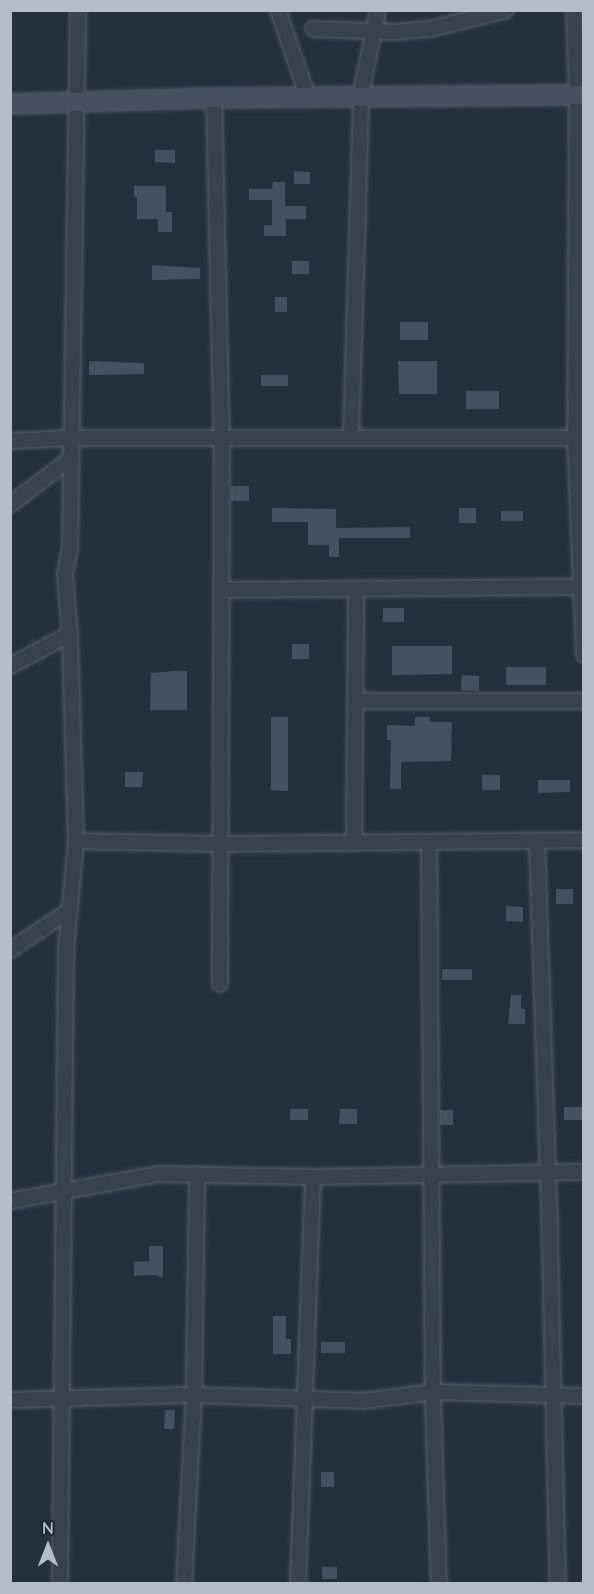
<!DOCTYPE html>
<style>
body{margin:0}
#map{position:relative;width:594px;height:1594px;overflow:hidden;background:#242f3e;font-family:Quicksand,sans-serif}
div>[style]{position:absolute}
[style*='--x']{left:calc(var(--x)*1px);top:calc(var(--y)*1px);width:calc(var(--w)*1px);rotate:calc(var(--a)*1deg)}
.building>*{inset:0;background:#455162}
.roads{filter:drop-shadow(0 0 2px #565f6c) drop-shadow(0 0 2px #565f6c)}
.street>*{height:14px;margin:-7px;padding:0 7px;transform-origin:7px;border-radius:7px;background:#38414e}
.secondary>*{height:18px;margin:-9px;padding:0 9px;transform-origin:9px;border-radius:9px;background:#465061}
span{translate:-50% -50%;white-space:nowrap;text-align:center;line-height:1.15;-webkit-text-stroke:6px #1d2633;paint-order:stroke}
.frame{position:absolute;inset:0;border:12px solid #b4bcc9;pointer-events:none}
.north{position:absolute;left:18px;top:1516px;width:60px;height:60px;-webkit-text-stroke:4px #1d2633;paint-order:stroke;rotate:0deg;font-size:16px;font-weight:700;line-height:24px;text-align:center;color:#b4bcc9}
.north::after{content:'';display:block;margin:auto;width:21px;height:27px;background:#b4bcc9;clip-path:polygon(50% 0,100% 100%,50% 72%,0 100%)}
</style>
<div id="map">
<div class="building">
<div style="clip-path:polygon(155px 150px,175px 150px,175px 163px,155px 162px)"></div>
<div style="clip-path:polygon(294px 171px,310px 172px,310px 184px,294px 184px)"></div>
<div style="clip-path:polygon(273px 182px,285px 182px,285px 206px,306px 206px,306px 219px,286px 219px,286px 236px,264px 236px,264px 225px,272px 225px,272px 200px,249px 200px,249px 189px,272px 189px)"></div>
<div style="clip-path:polygon(134px 186px,166px 186px,166px 212px,172px 212px,172px 232px,158px 232px,158px 219px,137px 219px,137px 197px,134px 197px)"></div>
<div style="clip-path:polygon(292px 261px,309px 261px,309px 274px,292px 274px)"></div>
<div style="clip-path:polygon(152px 265px,200px 268px,200px 279px,152px 280px)"></div>
<div style="clip-path:polygon(275px 297px,287px 297px,287px 312px,275px 312px)"></div>
<div style="clip-path:polygon(400px 322px,428px 322px,428px 340px,400px 340px)"></div>
<div style="clip-path:polygon(89px 361px,144px 363px,144px 374px,89px 375px)"></div>
<div style="clip-path:polygon(398px 361px,437px 361px,437px 394px,399px 394px)"></div>
<div style="clip-path:polygon(261px 375px,288px 375px,288px 386px,261px 386px)"></div>
<div style="clip-path:polygon(466px 391px,499px 391px,499px 409px,466px 409px)"></div>
<div style="clip-path:polygon(231px 486px,249px 486px,249px 501px,231px 501px)"></div>
<div style="clip-path:polygon(272px 508px,336px 509px,336px 528px,410px 527px,410px 538px,339px 538px,339px 557px,329px 557px,329px 545px,308px 545px,308px 522px,272px 522px)"></div>
<div style="clip-path:polygon(459px 508px,476px 508px,476px 523px,459px 523px)"></div>
<div style="clip-path:polygon(501px 511px,523px 511px,523px 521px,501px 521px)"></div>
<div style="clip-path:polygon(383px 608px,404px 608px,404px 622px,383px 622px)"></div>
<div style="clip-path:polygon(292px 644px,309px 644px,309px 659px,292px 659px)"></div>
<div style="clip-path:polygon(392px 646px,452px 646px,452px 674px,392px 675px)"></div>
<div style="clip-path:polygon(506px 667px,546px 667px,546px 685px,506px 685px)"></div>
<div style="clip-path:polygon(175px 671px,187px 671px,187px 710px,150px 710px,151px 673px)"></div>
<div style="clip-path:polygon(462px 675px,479px 676px,479px 691px,461px 690px)"></div>
<div style="clip-path:polygon(271px 717px,288px 717px,288px 791px,271px 790px)"></div>
<div style="clip-path:polygon(415px 717px,430px 717px,430px 722px,452px 722px,451px 761px,401px 762px,401px 789px,390px 789px,391px 740px,387px 740px,387px 725px,415px 726px)"></div>
<div style="clip-path:polygon(125px 772px,143px 772px,142px 787px,125px 787px)"></div>
<div style="clip-path:polygon(482px 775px,500px 775px,500px 790px,482px 790px)"></div>
<div style="clip-path:polygon(538px 780px,570px 780px,570px 792px,538px 793px)"></div>
<div style="clip-path:polygon(556px 889px,573px 889px,573px 904px,556px 904px)"></div>
<div style="clip-path:polygon(506px 906px,523px 907px,523px 922px,506px 921px)"></div>
<div style="clip-path:polygon(442px 969px,472px 969px,472px 980px,442px 980px)"></div>
<div style="clip-path:polygon(511px 995px,521px 995px,521px 1009px,525px 1009px,525px 1024px,508px 1024px)"></div>
<div style="clip-path:polygon(564px 1107px,584px 1107px,584px 1120px,564px 1120px)"></div>
<div style="clip-path:polygon(290px 1109px,308px 1109px,308px 1120px,290px 1120px)"></div>
<div style="clip-path:polygon(340px 1109px,357px 1109px,357px 1124px,339px 1124px)"></div>
<div style="clip-path:polygon(440px 1110px,453px 1110px,453px 1125px,440px 1125px)"></div>
<div style="clip-path:polygon(149px 1246px,163px 1246px,163px 1278px,155px 1275px,134px 1276px,134px 1262px,149px 1261px)"></div>
<div style="clip-path:polygon(273px 1316px,286px 1316px,286px 1339px,291px 1339px,291px 1354px,273px 1354px)"></div>
<div style="clip-path:polygon(321px 1342px,345px 1342px,345px 1353px,321px 1353px)"></div>
<div style="clip-path:polygon(165px 1410px,175px 1410px,174px 1429px,164px 1429px)"></div>
<div style="clip-path:polygon(321px 1472px,334px 1472px,334px 1487px,321px 1487px)"></div>
<div style="clip-path:polygon(322px 1567px,337px 1567px,337px 1579px,322px 1579px)"></div>
</div>
<div class="roads">
<div class="street">
<div style="--x:278;--y:10;--w:92;--a:71"></div>
<div style="--x:574;--y:10;--w:85;--a:88"></div>
<div style="--x:577;--y:95;--w:343;--a:90.3"></div>
<div style="--x:575;--y:438;--w:217;--a:87.6"></div>
<div style="--x:313;--y:29;--w:81;--a:2.1"></div>
<div style="--x:394;--y:32;--w:36;--a:-5"></div>
<div style="--x:430;--y:29;--w:78;--a:-14"></div>
<div style="--x:214;--y:98;--w:340;--a:88.7"></div>
<div style="--x:222;--y:438;--w:546;--a:90.21"></div>
<div style="--x:351;--y:438;--w:345;--a:-88.3"></div>
<div style="--x:361;--y:93;--w:85;--a:-78.4"></div>
<div style="--x:10;--y:441;--w:61;--a:-2.8"></div>
<div style="--x:71;--y:438;--w:510;--a:0"></div>
<div style="--x:10;--y:505;--w:77;--a:-37.6"></div>
<div style="--x:222;--y:590;--w:360;--a:-0.5"></div>
<div style="--x:10;--y:666;--w:68;--a:-28.1"></div>
<div style="--x:355;--y:701;--w:229;--a:0"></div>
<div style="--x:76;--y:841;--w:145;--a:1.2"></div>
<div style="--x:221;--y:844;--w:363;--a:-0.6"></div>
<div style="--x:429;--y:842;--w:556;--a:89.59"></div>
<div style="--x:433;--y:1398;--w:186;--a:88.2"></div>
<div style="--x:537;--y:842;--w:357;--a:88.1"></div>
<div style="--x:549;--y:1199;--w:385;--a:88.7"></div>
<div style="--x:354;--y:843;--w:254;--a:-89.5"></div>
<div style="--x:10;--y:950;--w:71;--a:-33.5"></div>
<div style="--x:10;--y:1201;--w:150;--a:-10.3"></div>
<div style="--x:158;--y:1174;--w:155;--a:1.1"></div>
<div style="--x:313;--y:1177;--w:271;--a:-1.1"></div>
<div style="--x:10;--y:1400;--w:184;--a:-1.6"></div>
<div style="--x:194;--y:1395;--w:168;--a:2"></div>
<div style="--x:362;--y:1401;--w:72;--a:-7.2"></div>
<div style="--x:433;--y:1392;--w:151;--a:1.5"></div>
<div style="--x:60;--y:1584;--w:635;--a:-89.46"></div>
<div style="--x:66;--y:949;--w:108;--a:-84.7"></div>
<div style="--x:76;--y:841;--w:207;--a:-91.7"></div>
<div style="--x:70;--y:634;--w:60;--a:-94.8"></div>
<div style="--x:65;--y:574;--w:26;--a:-79"></div>
<div style="--x:70;--y:548;--w:538;--a:-89.15"></div>
<div style="--x:184;--y:1584;--w:189;--a:-87"></div>
<div style="--x:194;--y:1395;--w:221;--a:-89.2"></div>
<div style="--x:298;--y:1584;--w:407;--a:-87.9"></div>
</div>
<div class="secondary">
<div style="--x:10;--y:104;--w:204;--a:-1.7"></div>
<div style="--x:214;--y:98;--w:370;--a:-0.5"></div>
</div>
</div>
<div class="frame"></div>
<div class="north">N</div>
</div>
